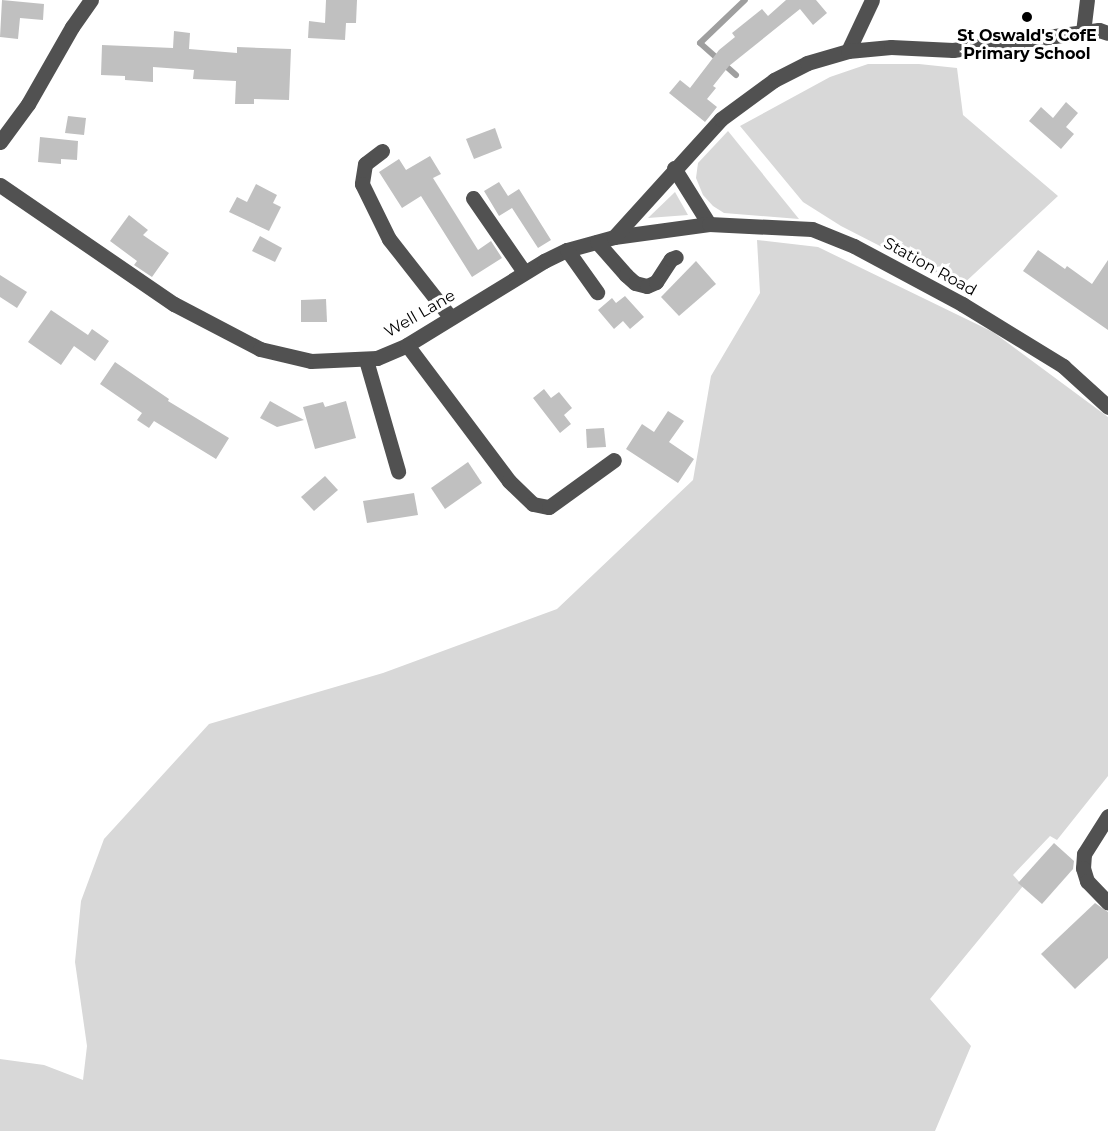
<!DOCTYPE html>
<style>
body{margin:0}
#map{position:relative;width:1108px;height:1131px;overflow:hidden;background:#fff;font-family:Montserrat,sans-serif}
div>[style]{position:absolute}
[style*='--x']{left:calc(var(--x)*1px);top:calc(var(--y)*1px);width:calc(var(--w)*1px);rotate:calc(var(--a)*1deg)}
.green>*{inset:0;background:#d8d8d8}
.stream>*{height:6px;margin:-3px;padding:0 3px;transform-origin:3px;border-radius:3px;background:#9f9f9f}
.building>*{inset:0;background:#c0c0c0}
.minor>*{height:15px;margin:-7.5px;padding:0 7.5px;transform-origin:7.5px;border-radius:7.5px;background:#515151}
.dots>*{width:16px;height:16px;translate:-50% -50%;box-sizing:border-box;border:3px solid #fff;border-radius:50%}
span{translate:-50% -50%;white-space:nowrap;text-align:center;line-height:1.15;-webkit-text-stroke:6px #fff;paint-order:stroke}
.poi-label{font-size:16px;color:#000;font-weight:700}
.street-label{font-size:16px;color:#000}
</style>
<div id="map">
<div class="green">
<div style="clip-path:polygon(868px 64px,919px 64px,957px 68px,963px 115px,1058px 196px,960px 287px,841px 226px,803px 202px,740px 126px,830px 77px)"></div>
<div style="clip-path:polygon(728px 131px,799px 219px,724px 213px,713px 206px,703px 195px,696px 178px,698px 163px)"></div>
<div style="clip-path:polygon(675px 192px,688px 215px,648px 218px)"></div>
<div style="clip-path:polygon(757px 240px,818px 247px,993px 332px,1108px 417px,1108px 776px,1057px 840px,1050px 836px,1013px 875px,1023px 886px,930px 999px,971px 1046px,935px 1131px,0 1131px,0 1059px,44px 1065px,83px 1080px,87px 1046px,75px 962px,81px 901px,104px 839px,209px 724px,383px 673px,557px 609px,693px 480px,711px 376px,760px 293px)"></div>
</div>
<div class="stream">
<div style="--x:736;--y:75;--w:48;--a:-138.4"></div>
<div style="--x:700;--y:43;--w:62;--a:-43.7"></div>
</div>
<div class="building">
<div style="clip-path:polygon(2px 0,44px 4px,43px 20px,20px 18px,18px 39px,0 37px)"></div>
<div style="clip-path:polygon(326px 0,357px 0,356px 23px,346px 23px,345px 40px,308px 38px,309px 21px,325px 23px)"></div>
<div style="clip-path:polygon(786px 0,816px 0,827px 13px,813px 25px,800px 9px,729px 66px,713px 86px,716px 88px,707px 99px,717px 107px,705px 122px,669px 93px,680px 80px,690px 88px,719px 50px,735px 37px,732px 33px,762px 9px,768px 16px)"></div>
<div style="clip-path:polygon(174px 31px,190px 33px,189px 49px,237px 53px,237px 47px,291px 49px,289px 100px,254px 99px,254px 104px,235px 104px,236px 81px,193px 79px,194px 70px,153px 67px,153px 82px,125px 80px,125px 76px,101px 75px,102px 45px,173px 48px)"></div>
<div style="clip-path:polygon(1066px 102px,1078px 113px,1066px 127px,1074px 134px,1061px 149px,1029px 121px,1041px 107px,1053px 118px)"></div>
<div style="clip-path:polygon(68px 116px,86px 118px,84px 135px,65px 133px)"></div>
<div style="clip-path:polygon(495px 128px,502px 148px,474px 159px,466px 139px)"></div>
<div style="clip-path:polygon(40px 137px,78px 141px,77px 160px,61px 159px,61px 164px,38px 162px)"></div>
<div style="clip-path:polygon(430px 156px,441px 174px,433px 178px,478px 250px,491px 241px,502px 258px,472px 277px,421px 196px,402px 208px,379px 172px,399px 159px,406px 170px)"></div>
<div style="clip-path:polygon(499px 182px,508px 196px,519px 189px,551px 240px,538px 248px,512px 208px,499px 216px,484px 191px)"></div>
<div style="clip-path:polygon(256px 184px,277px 195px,273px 203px,281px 207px,269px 231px,229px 212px,237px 197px,247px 202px)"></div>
<div style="clip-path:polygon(129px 215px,148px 230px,143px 235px,169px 253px,152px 277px,134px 265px,137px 261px,110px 241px)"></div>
<div style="clip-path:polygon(260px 236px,282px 248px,275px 262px,252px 251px)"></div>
<div style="clip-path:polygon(1038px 250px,1065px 269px,1067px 266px,1092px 284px,1108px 260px,1108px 330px,1023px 271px)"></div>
<div style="clip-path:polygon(696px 261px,716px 284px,679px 316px,661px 297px)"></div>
<div style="clip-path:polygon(0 275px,27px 292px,17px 308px,0 297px)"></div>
<div style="clip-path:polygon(625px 296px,644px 317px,630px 329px,623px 321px,614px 329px,598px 310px,612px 298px,616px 303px)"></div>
<div style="clip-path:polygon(326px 299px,327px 322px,301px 322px,301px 300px)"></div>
<div style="clip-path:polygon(51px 310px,88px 335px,92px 329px,109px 341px,95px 361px,74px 346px,61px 365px,28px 342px)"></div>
<div style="clip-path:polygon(115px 362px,169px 399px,168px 401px,229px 438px,216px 459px,154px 421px,149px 428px,137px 420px,142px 413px,100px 384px)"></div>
<div style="clip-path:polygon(544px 389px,551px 398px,559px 392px,572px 408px,564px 415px,571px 424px,560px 433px,533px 398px)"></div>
<div style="clip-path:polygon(270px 401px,304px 420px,277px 427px,260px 418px)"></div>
<div style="clip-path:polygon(346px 401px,356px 438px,315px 449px,303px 407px,323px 402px,325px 407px)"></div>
<div style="clip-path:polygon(668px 411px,684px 421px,669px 442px,694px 459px,678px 483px,626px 449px,642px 424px,654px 432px)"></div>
<div style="clip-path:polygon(604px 428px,606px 447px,587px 448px,586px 429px)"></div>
<div style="clip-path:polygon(468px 462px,482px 483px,445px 509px,431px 488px)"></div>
<div style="clip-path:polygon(325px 476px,338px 490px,314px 511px,301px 497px)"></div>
<div style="clip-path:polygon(414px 493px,418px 515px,367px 523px,363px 501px)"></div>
<div style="clip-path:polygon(1054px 843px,1074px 861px,1073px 869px,1042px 904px,1018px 883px)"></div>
<div style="clip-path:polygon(1095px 903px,1108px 912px,1108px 958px,1075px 989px,1041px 954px)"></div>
</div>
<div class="minor">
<div style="--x:1083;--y:32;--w:32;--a:-83"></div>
<div style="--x:848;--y:51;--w:56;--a:-64.8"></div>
<div style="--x:0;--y:142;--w:47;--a:-53.6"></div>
<div style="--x:28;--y:104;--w:89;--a:-60.3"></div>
<div style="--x:72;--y:27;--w:33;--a:-55"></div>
<div style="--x:382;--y:151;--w:21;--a:143"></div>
<div style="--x:365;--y:164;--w:20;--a:99"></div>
<div style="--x:362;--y:184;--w:61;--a:63.9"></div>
<div style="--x:389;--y:239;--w:100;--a:51.9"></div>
<div style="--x:674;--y:168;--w:66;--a:58"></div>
<div style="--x:0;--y:185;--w:211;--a:34.4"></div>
<div style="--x:174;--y:304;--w:97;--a:27.6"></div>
<div style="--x:260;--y:349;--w:52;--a:13.2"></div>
<div style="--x:311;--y:361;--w:66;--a:-2.6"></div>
<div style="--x:377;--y:358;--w:33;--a:-23"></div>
<div style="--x:407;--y:345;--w:161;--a:-31.5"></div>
<div style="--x:544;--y:261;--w:25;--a:-26"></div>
<div style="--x:567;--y:250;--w:49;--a:-15.5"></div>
<div style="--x:614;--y:237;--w:96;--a:-7.8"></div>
<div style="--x:709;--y:224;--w:103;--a:2.8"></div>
<div style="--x:812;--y:229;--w:45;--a:22"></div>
<div style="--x:854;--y:246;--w:123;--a:28.2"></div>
<div style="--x:962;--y:304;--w:119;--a:31.5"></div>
<div style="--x:1063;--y:366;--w:61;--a:42.3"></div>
<div style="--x:473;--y:198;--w:90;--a:55.4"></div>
<div style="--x:614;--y:237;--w:159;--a:-47.8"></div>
<div style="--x:721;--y:119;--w:66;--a:-36.3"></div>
<div style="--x:774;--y:80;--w:37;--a:-27"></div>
<div style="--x:807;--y:63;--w:43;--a:-16.3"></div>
<div style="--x:848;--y:51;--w:43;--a:-5.3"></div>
<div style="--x:891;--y:47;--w:62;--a:2.8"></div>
<div style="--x:953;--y:50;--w:147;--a:-7.8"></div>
<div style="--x:1099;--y:30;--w:9;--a:18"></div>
<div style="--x:597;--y:242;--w:44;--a:48.7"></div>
<div style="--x:626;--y:275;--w:12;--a:42"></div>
<div style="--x:635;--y:283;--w:12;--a:14"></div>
<div style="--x:647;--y:286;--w:10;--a:-24"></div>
<div style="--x:656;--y:282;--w:27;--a:-57"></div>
<div style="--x:671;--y:259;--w:5;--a:-22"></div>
<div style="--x:567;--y:250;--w:52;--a:54.5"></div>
<div style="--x:407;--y:345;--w:170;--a:53.1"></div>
<div style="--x:509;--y:481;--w:33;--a:44"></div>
<div style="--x:533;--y:504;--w:16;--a:11"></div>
<div style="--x:549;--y:507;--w:80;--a:-35.9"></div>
<div style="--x:366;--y:360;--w:116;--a:73.9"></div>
<div style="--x:1108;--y:816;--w:45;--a:122.3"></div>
<div style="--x:1084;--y:854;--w:14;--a:94"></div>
<div style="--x:1083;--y:868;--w:14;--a:73"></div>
<div style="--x:1087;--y:881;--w:30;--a:46"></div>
</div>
<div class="dots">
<div style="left:1027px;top:17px;background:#000"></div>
</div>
<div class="poi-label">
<span style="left:1027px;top:45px">St Oswald's CofE<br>Primary School</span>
</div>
<div class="street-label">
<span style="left:930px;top:267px;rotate:29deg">Station Road</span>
<span style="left:420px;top:314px;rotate:-30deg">Well Lane</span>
</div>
</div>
